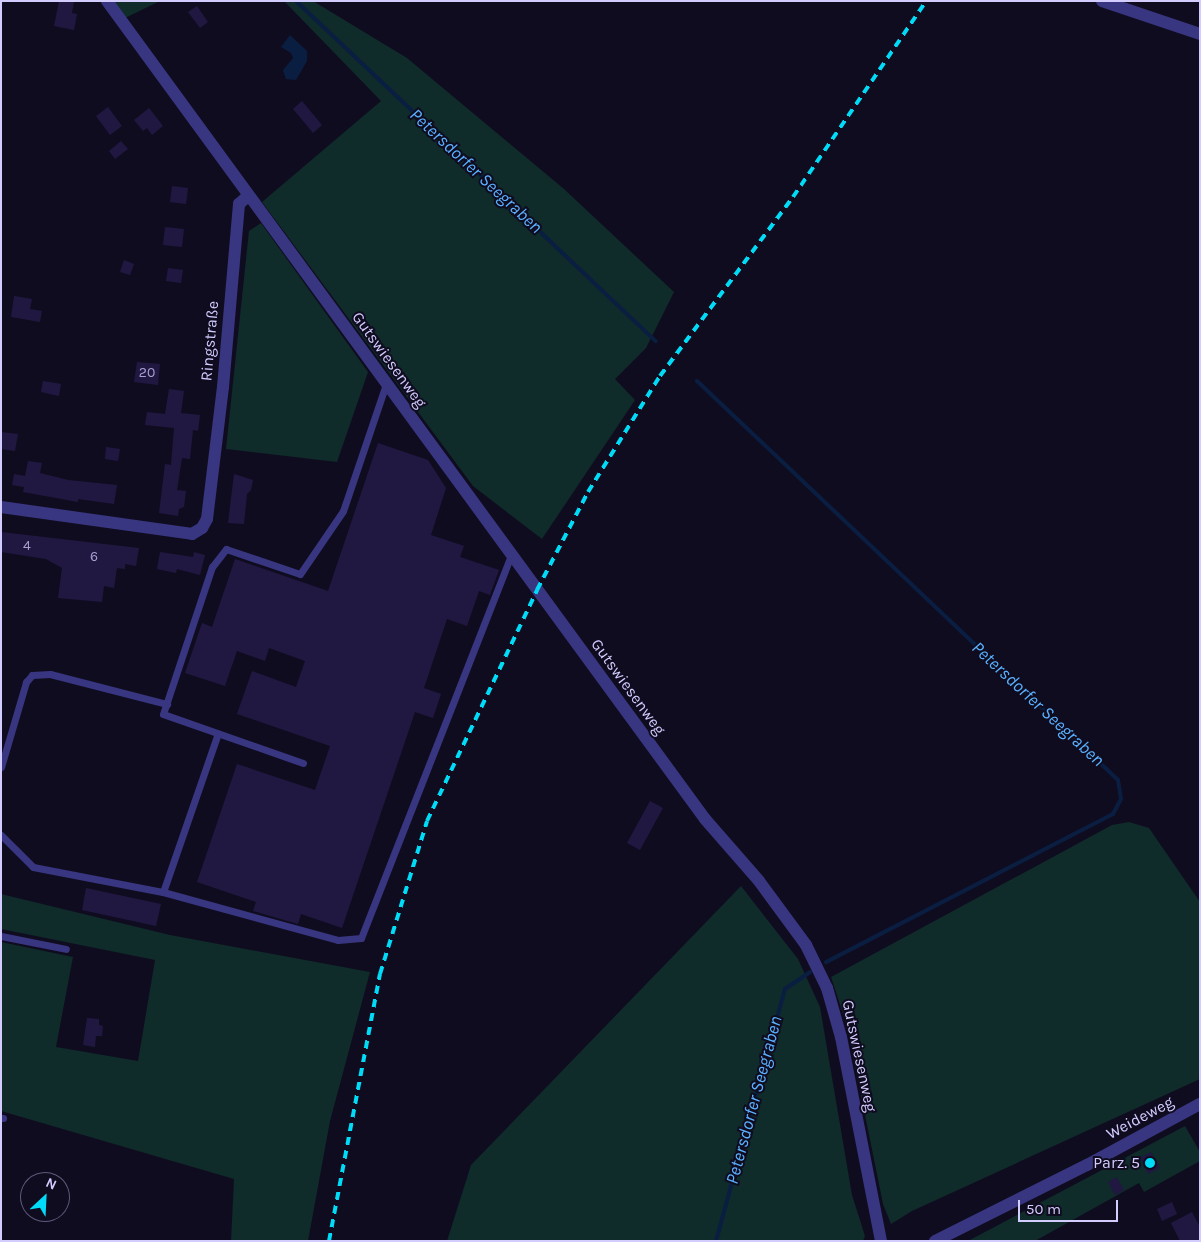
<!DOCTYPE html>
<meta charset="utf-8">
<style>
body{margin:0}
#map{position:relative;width:1201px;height:1242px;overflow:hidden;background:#100c20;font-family:Karla,sans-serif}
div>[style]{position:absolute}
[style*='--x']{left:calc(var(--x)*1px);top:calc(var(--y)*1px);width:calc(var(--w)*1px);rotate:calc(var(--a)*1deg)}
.green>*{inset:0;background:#0f2b2a}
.water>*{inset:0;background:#0a1e42}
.stream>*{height:4px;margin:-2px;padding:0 2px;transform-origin:2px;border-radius:2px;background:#0a1e42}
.building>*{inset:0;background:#211842}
.service>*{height:7px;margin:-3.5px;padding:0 3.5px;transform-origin:3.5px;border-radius:3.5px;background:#393681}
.minor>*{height:12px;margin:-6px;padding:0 6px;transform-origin:6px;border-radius:6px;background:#393681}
.rail>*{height:4px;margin-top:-2px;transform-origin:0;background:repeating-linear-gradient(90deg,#00dcf7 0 8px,transparent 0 14px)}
.dots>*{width:14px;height:14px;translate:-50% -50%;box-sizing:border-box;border:2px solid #100c20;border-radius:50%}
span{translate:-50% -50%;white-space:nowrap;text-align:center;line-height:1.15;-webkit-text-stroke:4px #100c20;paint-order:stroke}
.number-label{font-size:14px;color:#a69fd0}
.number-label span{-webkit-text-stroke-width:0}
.street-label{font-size:16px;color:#d2ccff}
.poi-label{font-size:16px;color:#d2ccff}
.right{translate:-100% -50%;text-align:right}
.water-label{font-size:18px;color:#5ab1ff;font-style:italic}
.frame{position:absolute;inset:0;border:2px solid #d2ccff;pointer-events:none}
.north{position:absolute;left:20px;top:1172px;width:50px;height:50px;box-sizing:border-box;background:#100c20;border:1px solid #5e5979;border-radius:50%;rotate:25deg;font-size:14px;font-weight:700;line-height:20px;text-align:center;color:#d2ccff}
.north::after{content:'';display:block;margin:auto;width:18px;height:22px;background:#00dcf7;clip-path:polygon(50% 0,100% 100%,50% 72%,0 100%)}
.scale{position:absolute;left:1018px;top:1200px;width:100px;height:22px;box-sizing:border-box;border:2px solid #d2ccff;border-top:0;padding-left:6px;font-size:15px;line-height:18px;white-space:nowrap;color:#d2ccff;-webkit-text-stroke:4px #100c20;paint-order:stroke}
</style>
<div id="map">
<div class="green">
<div style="clip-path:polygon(113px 1px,160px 1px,125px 18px)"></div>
<div style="clip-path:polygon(284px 1px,313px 1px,407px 58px,564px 189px,674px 292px,646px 348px,615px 379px,635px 400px,542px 539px,473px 486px,262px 202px,381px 101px)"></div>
<div style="clip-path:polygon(261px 223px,368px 372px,337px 462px,226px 449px,249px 231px)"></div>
<div style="clip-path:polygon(1129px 822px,1149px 828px,1200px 902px,1200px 1079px,912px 1211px,891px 1224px,883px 1204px,847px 1026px,831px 977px,1112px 825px)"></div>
<div style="clip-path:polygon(741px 886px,798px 959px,820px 1007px,852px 1195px,865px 1236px,863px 1241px,447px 1241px,471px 1165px)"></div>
<div style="clip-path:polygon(1px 894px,170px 935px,370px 972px,330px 1121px,308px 1241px,231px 1241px,234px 1179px,1px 1111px,1px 942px,73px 957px,56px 1047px,138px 1061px,155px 960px,1px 929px)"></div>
<div style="clip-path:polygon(1185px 1126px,1200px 1152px,1200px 1161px,1144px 1192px,1139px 1183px,1035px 1241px,968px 1241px)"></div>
</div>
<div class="water">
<div style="clip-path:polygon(290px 35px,307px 51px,307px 61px,296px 80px,286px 79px,283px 70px,293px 58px,291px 53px,281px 47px)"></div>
</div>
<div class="stream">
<div style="--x:296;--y:1;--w:495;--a:43.4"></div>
<div style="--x:697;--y:381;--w:580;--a:43.46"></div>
<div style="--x:1118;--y:780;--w:19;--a:81"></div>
<div style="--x:1121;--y:799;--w:17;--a:118"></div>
<div style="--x:1113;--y:814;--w:323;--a:152.7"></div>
<div style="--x:716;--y:1241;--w:261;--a:-74.7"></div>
<div style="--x:785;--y:989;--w:30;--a:-34"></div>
</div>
<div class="building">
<div style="clip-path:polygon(59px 1px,74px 2px,72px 13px,77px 14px,74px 30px,54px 26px)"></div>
<div style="clip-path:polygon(197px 6px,208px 22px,200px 28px,188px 12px)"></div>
<div style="clip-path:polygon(302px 101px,322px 125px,313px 133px,293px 109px)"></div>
<div style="clip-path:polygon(108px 107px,122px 126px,110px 135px,96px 116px)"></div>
<div style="clip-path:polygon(149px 108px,163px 126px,152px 135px,147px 128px,143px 131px,134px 120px)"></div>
<div style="clip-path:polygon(121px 141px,128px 149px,115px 159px,109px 151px)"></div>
<div style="clip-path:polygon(172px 186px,188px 188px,186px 204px,170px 202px)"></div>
<div style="clip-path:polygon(165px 227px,184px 229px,182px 247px,163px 245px)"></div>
<div style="clip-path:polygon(124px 260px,134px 264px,130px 275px,120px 272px)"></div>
<div style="clip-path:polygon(168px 268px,183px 270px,181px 283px,166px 281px)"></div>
<div style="clip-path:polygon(14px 296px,32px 299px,30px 309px,42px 311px,40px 322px,11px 317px)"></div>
<div style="clip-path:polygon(137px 362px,160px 364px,158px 385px,134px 382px)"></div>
<div style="clip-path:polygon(43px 381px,61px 384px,59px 396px,41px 392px)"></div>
<div style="clip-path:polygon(169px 389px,184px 391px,181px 413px,200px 415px,198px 431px,193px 430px,190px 459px,182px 458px,177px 490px,186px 491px,184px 507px,179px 509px,178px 516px,159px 513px,165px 464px,171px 465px,174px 428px,145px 425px,147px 412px,165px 414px)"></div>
<div style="clip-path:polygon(1px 432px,18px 434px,15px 451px,1px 449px)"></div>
<div style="clip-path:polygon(378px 443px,428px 460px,446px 488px,431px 535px,464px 546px,460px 557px,499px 570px,490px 595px,479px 591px,467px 626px,447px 619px,424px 688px,441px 694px,433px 718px,415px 712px,342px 928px,301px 914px,298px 924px,253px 911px,256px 902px,197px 882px,237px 764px,315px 790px,330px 746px,237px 714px,252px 671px,296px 687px,305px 661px,269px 648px,265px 661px,237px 651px,225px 686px,185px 673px,202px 623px,212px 627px,235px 559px,328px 591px)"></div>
<div style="clip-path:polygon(106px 447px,120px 449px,118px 461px,105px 459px)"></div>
<div style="clip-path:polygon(28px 461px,42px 463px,40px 473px,68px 480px,117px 485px,114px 504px,78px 499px,78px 502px,23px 492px,24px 487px,12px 485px,14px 474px,25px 476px)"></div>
<div style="clip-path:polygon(234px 474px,253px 480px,251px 490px,247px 494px,244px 524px,228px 523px)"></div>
<div style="clip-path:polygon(1px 532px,139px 548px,136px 566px,125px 564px,125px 569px,117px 568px,114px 588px,104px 586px,102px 602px,58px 598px,62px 568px,46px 559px,1px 552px)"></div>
<div style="clip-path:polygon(160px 552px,193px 557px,194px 552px,205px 555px,200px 575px,177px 569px,176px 573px,157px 569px)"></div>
<div style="clip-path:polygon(650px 801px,663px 808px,640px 850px,627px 843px)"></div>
<div style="clip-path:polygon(86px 888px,161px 904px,156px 926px,82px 910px)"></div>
<div style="clip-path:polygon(87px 1018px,99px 1019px,99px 1025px,103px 1026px,102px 1036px,96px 1036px,95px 1047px,83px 1045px)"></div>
<div style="clip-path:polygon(1151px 1152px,1160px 1168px,1148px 1174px,1140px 1158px)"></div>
<div style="clip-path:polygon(1117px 1177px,1124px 1190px,1115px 1195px,1108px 1182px)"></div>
<div style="clip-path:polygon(1172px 1202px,1177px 1214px,1162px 1221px,1157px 1209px)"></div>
<div style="clip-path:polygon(1192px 1212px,1200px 1227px,1200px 1241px,1180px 1241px,1171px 1223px)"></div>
</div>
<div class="service">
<div style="--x:303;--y:763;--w:148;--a:-160.7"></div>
<div style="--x:163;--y:714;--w:155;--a:-71.6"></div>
<div style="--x:212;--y:567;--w:23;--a:-52"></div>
<div style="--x:226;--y:549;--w:78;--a:18.7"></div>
<div style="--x:300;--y:574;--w:76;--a:-55.7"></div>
<div style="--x:343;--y:511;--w:134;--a:-71.3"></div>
<div style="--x:1;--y:767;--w:89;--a:-73.6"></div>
<div style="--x:26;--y:682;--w:9;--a:-49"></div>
<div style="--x:32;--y:675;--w:18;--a:-3"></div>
<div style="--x:50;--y:674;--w:121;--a:14.4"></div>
<div style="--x:1;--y:835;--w:45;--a:45"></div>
<div style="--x:33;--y:867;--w:132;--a:10.9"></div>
<div style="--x:163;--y:892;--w:168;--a:-70.9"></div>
<div style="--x:163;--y:892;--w:181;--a:15.3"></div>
<div style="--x:338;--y:940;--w:23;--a:-5"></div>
<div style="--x:361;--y:938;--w:411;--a:-68.6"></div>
<div style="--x:1;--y:936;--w:66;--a:11.3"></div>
<div style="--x:1;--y:1118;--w:2;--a:0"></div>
</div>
<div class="minor">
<div style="--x:107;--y:1;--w:1013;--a:53.83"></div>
<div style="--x:705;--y:819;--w:82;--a:48.9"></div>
<div style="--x:759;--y:881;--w:79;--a:53.7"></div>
<div style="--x:806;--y:945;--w:48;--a:64"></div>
<div style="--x:827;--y:988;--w:51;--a:74.1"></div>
<div style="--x:841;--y:1037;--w:208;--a:78.9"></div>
<div style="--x:1102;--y:1;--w:103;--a:18.6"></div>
<div style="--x:1;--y:507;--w:193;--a:8"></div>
<div style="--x:192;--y:534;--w:12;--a:-31"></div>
<div style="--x:202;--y:528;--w:10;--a:-61"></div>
<div style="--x:207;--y:519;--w:133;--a:-83.1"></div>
<div style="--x:223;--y:387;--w:184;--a:-85"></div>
<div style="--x:239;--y:204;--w:12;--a:-42"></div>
<div style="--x:935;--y:1241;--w:170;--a:-26.6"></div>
<div style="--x:1087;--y:1165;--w:128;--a:-28.4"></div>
</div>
<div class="rail">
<div style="--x:329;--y:1241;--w:272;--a:-79.2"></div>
<div style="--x:380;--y:974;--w:160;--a:-72.9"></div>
<div style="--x:427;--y:821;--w:256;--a:-64.5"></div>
<div style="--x:537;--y:590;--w:110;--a:-62.5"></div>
<div style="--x:588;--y:492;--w:137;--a:-58.2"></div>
<div style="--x:660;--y:376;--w:223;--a:-53.4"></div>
<div style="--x:793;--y:197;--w:237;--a:-55.8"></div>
</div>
<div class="dots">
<div style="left:1150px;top:1163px;background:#00dcf7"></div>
</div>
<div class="number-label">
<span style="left:147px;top:373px">20</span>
<span style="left:27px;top:546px">4</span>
<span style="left:94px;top:557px">6</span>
</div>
<div class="street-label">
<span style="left:210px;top:341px;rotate:-85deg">Ringstraße</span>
<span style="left:389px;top:360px;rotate:54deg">Gutswiesenweg</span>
<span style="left:628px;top:687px;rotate:54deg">Gutswiesenweg</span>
<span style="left:859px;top:1056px;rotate:78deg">Gutswiesenweg</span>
<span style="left:1140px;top:1118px;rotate:-28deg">Weideweg</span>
</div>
<div class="poi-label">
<span class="right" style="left:1140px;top:1163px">Parz. 5</span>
</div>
<div class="water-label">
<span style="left:476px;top:171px;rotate:43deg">Petersdorfer Seegraben</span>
<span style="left:1038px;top:704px;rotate:43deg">Petersdorfer Seegraben</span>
<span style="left:754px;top:1100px;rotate:-75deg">Petersdorfer Seegraben</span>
</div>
<div class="frame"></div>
<div class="north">N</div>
<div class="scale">50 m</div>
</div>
